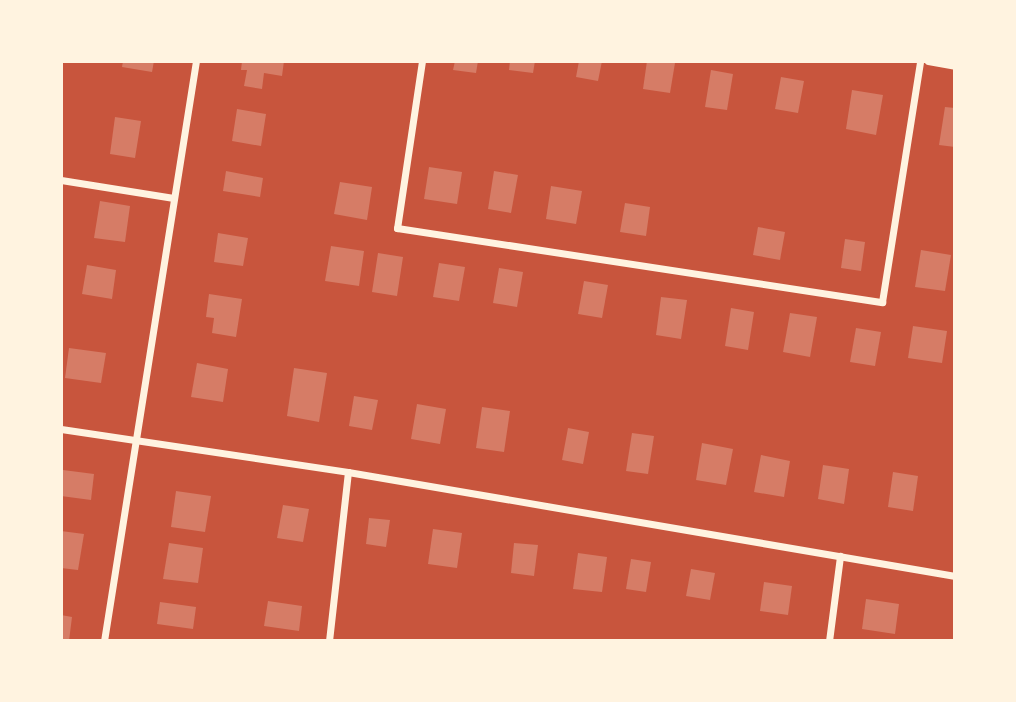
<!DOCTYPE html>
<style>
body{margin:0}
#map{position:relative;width:1016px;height:702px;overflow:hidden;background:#c8553d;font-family:Arial,sans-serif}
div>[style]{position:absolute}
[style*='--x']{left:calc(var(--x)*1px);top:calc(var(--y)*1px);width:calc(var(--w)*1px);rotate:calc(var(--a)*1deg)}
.building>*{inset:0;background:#d67c66}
.minor>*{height:7px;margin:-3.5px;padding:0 3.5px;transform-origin:3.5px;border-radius:3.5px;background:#fff3e0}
span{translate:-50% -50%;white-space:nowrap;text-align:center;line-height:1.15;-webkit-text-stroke:7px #fff3e0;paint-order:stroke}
.frame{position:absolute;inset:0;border:63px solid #fff3e0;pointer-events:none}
</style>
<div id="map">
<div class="building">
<div style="clip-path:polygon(123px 61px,154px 61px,152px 72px,122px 67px)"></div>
<div style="clip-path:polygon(242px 61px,284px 61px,282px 76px,264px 73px,262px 89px,244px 86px,247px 70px,241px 70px)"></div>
<div style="clip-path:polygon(455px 61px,478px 61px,476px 73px,453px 70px)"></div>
<div style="clip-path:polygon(510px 61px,535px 61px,533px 73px,509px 70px)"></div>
<div style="clip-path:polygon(579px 61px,602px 61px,598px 81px,576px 77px)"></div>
<div style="clip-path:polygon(647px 61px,675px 63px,670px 93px,643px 89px)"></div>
<div style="clip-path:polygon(711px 70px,733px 74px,727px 110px,705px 107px)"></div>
<div style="clip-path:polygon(781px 77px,804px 81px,798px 113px,775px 109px)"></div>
<div style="clip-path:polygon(852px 90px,883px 95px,876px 135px,846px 129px)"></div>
<div style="clip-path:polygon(945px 107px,955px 108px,955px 147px,939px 145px)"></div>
<div style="clip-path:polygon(237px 109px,266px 114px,261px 146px,232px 141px)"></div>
<div style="clip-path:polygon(115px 117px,141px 121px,135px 158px,110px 154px)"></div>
<div style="clip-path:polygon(429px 167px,462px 172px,457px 204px,424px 199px)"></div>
<div style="clip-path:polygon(226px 171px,263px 178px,260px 197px,223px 191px)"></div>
<div style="clip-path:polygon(494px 171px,518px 175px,511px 213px,488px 209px)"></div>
<div style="clip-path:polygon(340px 182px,372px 187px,367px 220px,334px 214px)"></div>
<div style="clip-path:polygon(551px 186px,582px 191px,576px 224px,546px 219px)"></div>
<div style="clip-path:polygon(100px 201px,130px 206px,125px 242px,94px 238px)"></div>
<div style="clip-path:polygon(625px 203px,650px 207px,646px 236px,620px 232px)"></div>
<div style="clip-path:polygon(758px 227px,785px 232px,780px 260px,753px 255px)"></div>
<div style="clip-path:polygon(218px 233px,248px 238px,243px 266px,214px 262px)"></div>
<div style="clip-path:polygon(845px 239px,865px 242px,861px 271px,841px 268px)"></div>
<div style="clip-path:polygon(331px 246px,364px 251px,359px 286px,325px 281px)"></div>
<div style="clip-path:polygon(921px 250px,951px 255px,945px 291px,915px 287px)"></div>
<div style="clip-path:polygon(378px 253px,403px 257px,397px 296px,372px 292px)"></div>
<div style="clip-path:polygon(439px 263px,465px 267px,459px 301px,433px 297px)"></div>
<div style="clip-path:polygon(87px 265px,116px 270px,112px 299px,82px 294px)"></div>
<div style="clip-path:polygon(499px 268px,523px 272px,517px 307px,493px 303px)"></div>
<div style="clip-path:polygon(584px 281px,608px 285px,602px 318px,578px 314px)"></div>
<div style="clip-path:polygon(209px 294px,242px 299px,236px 337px,212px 333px,214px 318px,206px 317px)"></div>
<div style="clip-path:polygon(661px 297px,687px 300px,681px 339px,656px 335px)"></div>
<div style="clip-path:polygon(731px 308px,754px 312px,748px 350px,725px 346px)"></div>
<div style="clip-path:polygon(790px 313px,817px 317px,810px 357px,783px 352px)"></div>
<div style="clip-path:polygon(913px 326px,947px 331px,942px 363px,908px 358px)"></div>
<div style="clip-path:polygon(856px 328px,881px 332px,875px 366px,850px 362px)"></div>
<div style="clip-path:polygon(69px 348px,106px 353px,101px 383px,65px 378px)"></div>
<div style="clip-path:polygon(197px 363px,228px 369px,223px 402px,191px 397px)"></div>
<div style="clip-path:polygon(294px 368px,327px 373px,319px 422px,287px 416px)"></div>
<div style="clip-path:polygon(354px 396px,378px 400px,372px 430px,349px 426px)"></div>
<div style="clip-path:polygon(417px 404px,446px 409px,440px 444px,411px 439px)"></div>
<div style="clip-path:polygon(482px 407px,510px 411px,504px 452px,476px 448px)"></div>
<div style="clip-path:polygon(568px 428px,589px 432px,583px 464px,562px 460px)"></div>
<div style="clip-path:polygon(632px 433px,654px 436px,648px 474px,626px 471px)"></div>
<div style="clip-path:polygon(702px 443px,733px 449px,726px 485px,696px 480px)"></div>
<div style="clip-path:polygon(761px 455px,790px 461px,784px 497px,754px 492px)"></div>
<div style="clip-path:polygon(823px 465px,849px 469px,844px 504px,818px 499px)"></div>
<div style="clip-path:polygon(63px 470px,94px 474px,91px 500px,61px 496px)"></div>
<div style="clip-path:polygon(893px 472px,918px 476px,913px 511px,888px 507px)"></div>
<div style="clip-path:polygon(176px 491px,211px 496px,205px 532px,171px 527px)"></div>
<div style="clip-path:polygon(283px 505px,309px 509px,303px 542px,277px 538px)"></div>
<div style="clip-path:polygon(369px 518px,390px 520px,386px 547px,366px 544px)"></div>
<div style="clip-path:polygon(433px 529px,462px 533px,457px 568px,428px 564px)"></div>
<div style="clip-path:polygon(61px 531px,84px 534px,78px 570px,61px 568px)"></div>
<div style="clip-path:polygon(169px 543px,203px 548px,198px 583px,163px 579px)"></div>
<div style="clip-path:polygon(514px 543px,538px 545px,534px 576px,511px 573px)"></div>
<div style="clip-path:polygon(578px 553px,607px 557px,602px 592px,573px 589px)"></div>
<div style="clip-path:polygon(631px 559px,651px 562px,646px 592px,626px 589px)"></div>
<div style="clip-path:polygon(691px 569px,715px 573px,710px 600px,686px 596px)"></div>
<div style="clip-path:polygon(764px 582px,792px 586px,788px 615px,760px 611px)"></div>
<div style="clip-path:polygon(866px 599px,899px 604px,895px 634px,862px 629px)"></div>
<div style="clip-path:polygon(268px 601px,302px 606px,299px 631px,264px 626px)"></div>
<div style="clip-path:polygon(160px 602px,196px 607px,193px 629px,157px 624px)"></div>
<div style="clip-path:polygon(61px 615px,72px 617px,69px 641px,61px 641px)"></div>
</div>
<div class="minor">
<div style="--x:422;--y:61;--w:169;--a:98.5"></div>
<div style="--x:397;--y:228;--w:491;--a:8.7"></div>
<div style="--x:882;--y:302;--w:244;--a:-81"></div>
<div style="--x:928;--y:61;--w:27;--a:10"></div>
<div style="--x:61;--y:180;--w:114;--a:9.1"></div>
<div style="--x:61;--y:429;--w:290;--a:8.5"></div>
<div style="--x:348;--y:472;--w:616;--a:9.72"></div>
<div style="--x:104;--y:641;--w:587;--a:-80.99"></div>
<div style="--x:329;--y:641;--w:170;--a:-83.6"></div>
<div style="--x:829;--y:641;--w:86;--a:-82.6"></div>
</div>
<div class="frame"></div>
</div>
